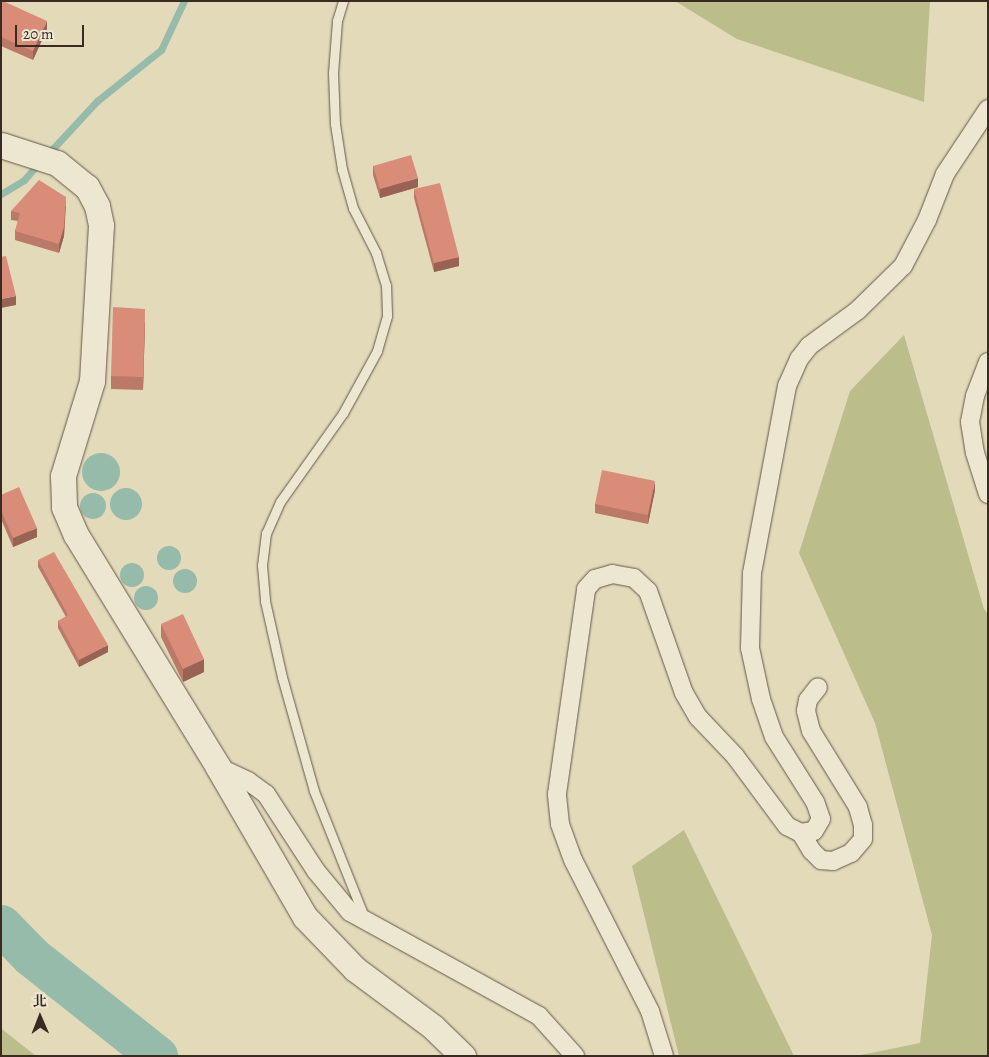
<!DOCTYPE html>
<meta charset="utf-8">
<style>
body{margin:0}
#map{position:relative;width:989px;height:1057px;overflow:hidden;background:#e3daba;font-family:Alegreya,"Noto Serif TC",serif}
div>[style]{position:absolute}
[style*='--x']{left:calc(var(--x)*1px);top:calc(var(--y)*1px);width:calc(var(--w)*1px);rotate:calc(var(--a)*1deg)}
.green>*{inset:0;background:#bbbd8b}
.water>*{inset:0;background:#96bbaa}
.round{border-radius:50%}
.stream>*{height:7px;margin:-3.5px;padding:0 3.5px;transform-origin:3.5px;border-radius:3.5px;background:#96bbaa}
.river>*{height:41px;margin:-20.5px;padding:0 20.5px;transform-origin:20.5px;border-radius:20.5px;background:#96bbaa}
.roads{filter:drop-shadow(0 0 1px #645748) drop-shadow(0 0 1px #645748)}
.lane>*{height:9px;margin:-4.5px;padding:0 4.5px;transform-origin:4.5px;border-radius:4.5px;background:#ede7d2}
.street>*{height:18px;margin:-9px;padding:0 9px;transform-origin:9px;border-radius:9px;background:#ede7d2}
.secondary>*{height:25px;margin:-12.5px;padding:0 12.5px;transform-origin:12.5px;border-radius:12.5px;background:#ede7d2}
.wall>*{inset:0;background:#bb7968}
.shaded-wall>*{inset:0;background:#986355}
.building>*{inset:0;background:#d98d79}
span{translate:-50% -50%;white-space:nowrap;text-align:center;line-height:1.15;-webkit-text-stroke:4.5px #ede7d2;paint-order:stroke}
.frame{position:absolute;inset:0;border:2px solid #392b22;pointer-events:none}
.north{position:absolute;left:15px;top:992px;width:50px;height:50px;-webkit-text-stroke:4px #ede7d2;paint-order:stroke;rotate:359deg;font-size:14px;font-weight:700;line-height:20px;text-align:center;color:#392b22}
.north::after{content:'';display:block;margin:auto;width:18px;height:22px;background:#392b22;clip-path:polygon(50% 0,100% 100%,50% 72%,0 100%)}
.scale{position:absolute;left:15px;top:25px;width:69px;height:22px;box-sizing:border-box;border:2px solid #392b22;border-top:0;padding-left:6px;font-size:15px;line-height:18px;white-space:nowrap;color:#392b22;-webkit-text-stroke:4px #ede7d2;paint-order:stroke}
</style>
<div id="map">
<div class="green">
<div style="clip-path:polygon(675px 1px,930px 1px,924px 102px,737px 39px)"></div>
<div style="clip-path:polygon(904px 335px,984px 609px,988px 614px,988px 1056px,856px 1056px,920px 1043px,932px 935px,875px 723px,799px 553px,850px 391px)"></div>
<div style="clip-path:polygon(684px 830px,794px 1056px,679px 1056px,632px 866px)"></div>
<div style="clip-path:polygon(1px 1027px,3px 1030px,36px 1056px,1px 1056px)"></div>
</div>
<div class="water">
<div class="round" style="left:82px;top:453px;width:38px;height:38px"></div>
<div class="round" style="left:110px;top:488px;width:32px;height:32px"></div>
<div class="round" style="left:80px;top:493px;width:26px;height:26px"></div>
<div class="round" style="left:157px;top:546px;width:24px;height:24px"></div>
<div class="round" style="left:120px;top:563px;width:24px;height:24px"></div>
<div class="round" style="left:173px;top:569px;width:24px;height:24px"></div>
<div class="round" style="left:134px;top:586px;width:24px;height:24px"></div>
</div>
<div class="stream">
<div style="--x:47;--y:155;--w:74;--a:-47.2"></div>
<div style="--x:97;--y:101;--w:82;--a:-38.6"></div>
<div style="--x:161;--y:50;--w:54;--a:-64.9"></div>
<div style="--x:1;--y:194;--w:27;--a:-31"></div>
<div style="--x:24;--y:180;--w:23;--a:-49"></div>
</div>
<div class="river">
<div style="--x:1;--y:925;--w:43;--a:45.9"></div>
<div style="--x:31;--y:956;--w:161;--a:38.4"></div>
</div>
<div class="roads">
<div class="lane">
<div style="--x:343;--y:1;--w:21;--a:107"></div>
<div style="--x:337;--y:21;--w:52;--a:94.4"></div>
<div style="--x:333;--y:73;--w:51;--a:87.8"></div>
<div style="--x:335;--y:124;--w:46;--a:81.2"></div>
<div style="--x:342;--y:169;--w:41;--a:74.2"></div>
<div style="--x:353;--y:208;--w:51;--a:62.9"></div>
<div style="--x:376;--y:253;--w:34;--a:73"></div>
<div style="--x:386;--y:285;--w:31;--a:88"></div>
<div style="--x:387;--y:316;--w:36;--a:106"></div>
<div style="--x:377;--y:351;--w:71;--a:118.7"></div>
<div style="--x:343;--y:413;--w:109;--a:125.3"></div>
<div style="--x:280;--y:502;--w:34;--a:114"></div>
<div style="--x:266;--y:533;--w:32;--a:97"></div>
<div style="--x:262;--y:565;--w:36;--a:85"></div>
<div style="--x:265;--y:601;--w:78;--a:77.4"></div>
<div style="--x:282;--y:677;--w:118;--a:74.3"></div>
<div style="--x:314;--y:791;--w:138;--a:68.3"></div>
</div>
<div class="street">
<div style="--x:988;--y:362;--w:36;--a:111"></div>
<div style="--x:975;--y:396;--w:26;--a:101"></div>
<div style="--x:970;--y:422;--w:31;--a:81"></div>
<div style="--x:975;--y:453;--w:43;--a:72.4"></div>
<div style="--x:218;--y:767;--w:33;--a:25"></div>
<div style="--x:248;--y:781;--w:22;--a:36"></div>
<div style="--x:266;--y:794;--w:92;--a:57"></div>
<div style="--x:316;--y:871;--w:53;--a:50.3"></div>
<div style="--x:350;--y:912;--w:216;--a:28.8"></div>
<div style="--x:539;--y:1016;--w:54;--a:48"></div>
<div style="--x:801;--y:833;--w:21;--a:59"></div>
<div style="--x:812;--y:851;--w:13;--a:45"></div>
<div style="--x:821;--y:860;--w:12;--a:5"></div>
<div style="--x:833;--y:861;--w:20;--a:-24"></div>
<div style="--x:851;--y:853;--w:18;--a:-49"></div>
<div style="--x:863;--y:839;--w:14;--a:-90"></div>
<div style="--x:863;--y:825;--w:19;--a:-106"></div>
<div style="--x:858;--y:807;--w:89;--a:-121.7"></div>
<div style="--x:811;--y:731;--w:21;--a:-104"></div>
<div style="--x:806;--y:711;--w:11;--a:-80"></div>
<div style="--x:808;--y:700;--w:16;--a:-52"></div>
<div style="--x:664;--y:1056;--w:47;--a:-107.3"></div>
<div style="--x:650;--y:1011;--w:169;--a:-117"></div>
<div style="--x:573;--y:860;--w:38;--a:-110"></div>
<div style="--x:560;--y:824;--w:30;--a:-96"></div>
<div style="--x:557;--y:794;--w:207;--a:-81.9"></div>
<div style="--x:586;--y:589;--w:13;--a:-48"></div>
<div style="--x:595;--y:579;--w:18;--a:-16"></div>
<div style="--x:612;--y:574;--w:22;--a:10"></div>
<div style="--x:634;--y:578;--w:19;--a:43"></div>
<div style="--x:648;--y:591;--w:108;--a:70.6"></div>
<div style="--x:684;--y:693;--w:28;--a:60"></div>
<div style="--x:698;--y:717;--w:54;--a:46.5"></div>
<div style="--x:735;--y:756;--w:87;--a:53.4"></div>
<div style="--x:787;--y:826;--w:16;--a:27"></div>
<div style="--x:801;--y:833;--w:13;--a:-9"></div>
<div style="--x:814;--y:831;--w:14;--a:-60"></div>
<div style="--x:821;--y:819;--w:18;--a:-109"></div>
<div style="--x:815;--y:802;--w:77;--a:-122.2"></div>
<div style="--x:774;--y:737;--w:40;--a:-108.9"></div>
<div style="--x:761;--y:699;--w:52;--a:-102.2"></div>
<div style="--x:750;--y:648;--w:75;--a:-88.5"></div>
<div style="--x:752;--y:573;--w:190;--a:-79.4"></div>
<div style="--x:787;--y:386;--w:30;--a:-66"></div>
<div style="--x:799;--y:359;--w:16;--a:-52"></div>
<div style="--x:809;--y:346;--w:61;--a:-36.3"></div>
<div style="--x:858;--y:310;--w:63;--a:-44.4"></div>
<div style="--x:903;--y:266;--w:52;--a:-62.4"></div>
<div style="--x:927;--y:220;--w:49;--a:-68.6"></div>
<div style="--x:945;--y:174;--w:78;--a:-56.5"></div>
</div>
<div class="secondary">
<div style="--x:1;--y:145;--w:59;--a:17.8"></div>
<div style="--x:57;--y:163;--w:38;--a:39"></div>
<div style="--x:87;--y:187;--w:21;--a:62"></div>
<div style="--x:97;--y:206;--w:19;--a:78"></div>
<div style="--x:101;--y:225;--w:156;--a:93.3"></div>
<div style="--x:92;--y:381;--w:99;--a:107"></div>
<div style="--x:63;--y:476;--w:31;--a:88"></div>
<div style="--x:64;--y:507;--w:30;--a:67"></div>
<div style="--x:76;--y:535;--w:272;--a:58.5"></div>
<div style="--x:218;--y:767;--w:173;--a:59.9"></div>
<div style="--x:305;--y:917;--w:72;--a:46.1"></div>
<div style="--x:355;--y:969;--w:97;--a:36.6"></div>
<div style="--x:433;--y:1027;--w:42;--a:44"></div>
</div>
</div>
<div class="wall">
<div style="clip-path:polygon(1px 1px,47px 29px,33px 60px,1px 46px)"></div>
<div style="clip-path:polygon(373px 166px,418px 187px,380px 198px,373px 175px)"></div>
<div style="clip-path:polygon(414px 189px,459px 266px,434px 272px,414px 198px)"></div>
<div style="clip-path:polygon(66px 206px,64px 236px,59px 253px,15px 240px,15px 231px,18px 221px,11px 220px,11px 211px)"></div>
<div style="clip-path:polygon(145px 322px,143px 390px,111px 389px,111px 376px)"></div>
<div style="clip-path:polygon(655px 490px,648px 524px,595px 513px,595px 504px)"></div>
<div style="clip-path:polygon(1px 495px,37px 537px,13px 547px,1px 519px)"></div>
<div style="clip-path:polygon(38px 560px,108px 652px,79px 667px,58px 628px,58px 621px,66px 617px,38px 567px)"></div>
<div style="clip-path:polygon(161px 624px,204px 672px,183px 682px,161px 637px)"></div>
</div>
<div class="shaded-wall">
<div style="clip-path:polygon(47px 21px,47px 29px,33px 60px,33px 51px)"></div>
<div style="clip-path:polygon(418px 178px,418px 187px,380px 198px,380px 189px)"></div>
<div style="clip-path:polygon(66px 197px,64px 236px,59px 253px,59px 244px)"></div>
<div style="clip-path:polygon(459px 257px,459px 266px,434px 272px,434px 263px)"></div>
<div style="clip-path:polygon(16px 296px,16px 305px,1px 308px,1px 299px)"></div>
<div style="clip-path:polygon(145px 309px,145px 322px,143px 390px,143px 377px)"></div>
<div style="clip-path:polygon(655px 481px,655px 490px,648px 524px,648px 515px)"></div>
<div style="clip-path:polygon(37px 528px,37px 537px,13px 547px,13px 538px)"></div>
<div style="clip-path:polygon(108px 645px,108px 652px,79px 667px,79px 660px)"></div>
<div style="clip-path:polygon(204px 659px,204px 672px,183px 682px,183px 669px)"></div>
</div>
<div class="building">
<div style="clip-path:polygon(1px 1px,3px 1px,47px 21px,33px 51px,1px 37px)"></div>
<div style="clip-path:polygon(411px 155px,418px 178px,380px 189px,373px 166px)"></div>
<div style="clip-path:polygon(39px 180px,66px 197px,64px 227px,59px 244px,15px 231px,20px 213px,11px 211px)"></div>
<div style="clip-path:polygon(440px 183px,459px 257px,434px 263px,414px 189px)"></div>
<div style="clip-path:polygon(6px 256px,16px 296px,1px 299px,1px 257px)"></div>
<div style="clip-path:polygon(113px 307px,145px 309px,143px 377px,111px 376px)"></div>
<div style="clip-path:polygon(602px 470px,655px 481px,648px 515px,595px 504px)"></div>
<div style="clip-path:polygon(19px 487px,37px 528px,13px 538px,1px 510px,1px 495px)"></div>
<div style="clip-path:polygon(54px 552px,108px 645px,79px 660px,58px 621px,68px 615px,38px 560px)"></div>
<div style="clip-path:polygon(183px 614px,204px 659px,183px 669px,161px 624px)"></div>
</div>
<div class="frame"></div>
<div class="north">北</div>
<div class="scale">20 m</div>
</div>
